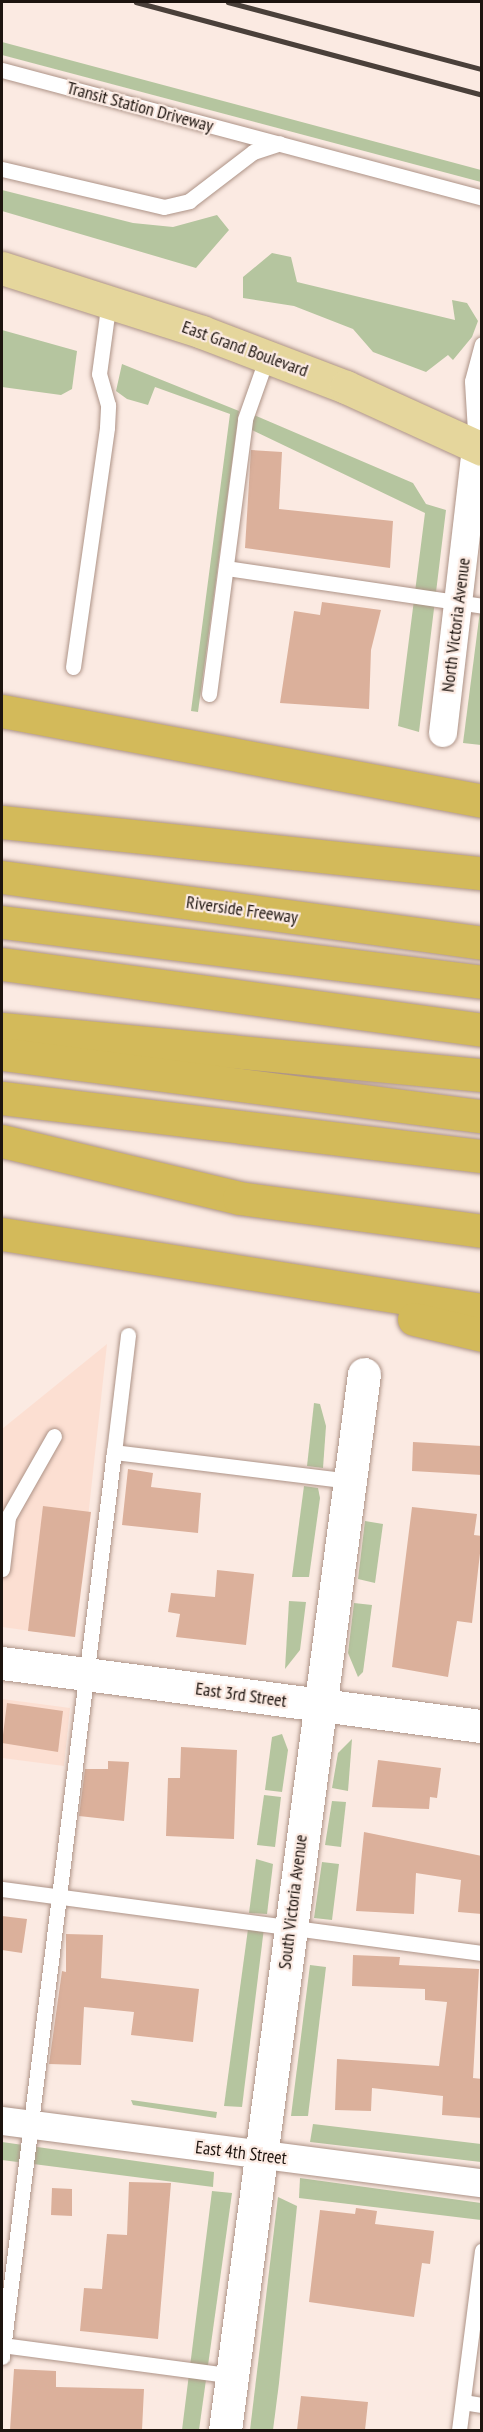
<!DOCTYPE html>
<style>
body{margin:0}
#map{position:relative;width:483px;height:2432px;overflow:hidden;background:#fbeae2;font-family:"PT Sans Narrow",sans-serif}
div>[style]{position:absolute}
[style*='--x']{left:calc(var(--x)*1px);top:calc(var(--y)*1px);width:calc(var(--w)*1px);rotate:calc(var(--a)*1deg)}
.built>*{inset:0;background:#fcdfd2}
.green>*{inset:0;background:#b5c59f}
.building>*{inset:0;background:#dbb09b}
.roads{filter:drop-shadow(0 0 2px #ad9387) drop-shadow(0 0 2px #ad9387)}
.service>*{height:15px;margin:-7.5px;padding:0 7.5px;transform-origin:7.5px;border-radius:7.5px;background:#fff}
.minor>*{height:28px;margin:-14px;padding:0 14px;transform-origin:14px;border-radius:14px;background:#fff}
.tertiary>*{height:33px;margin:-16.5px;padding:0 16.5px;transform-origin:16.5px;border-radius:16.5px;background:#fff}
.primary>*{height:33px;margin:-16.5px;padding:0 16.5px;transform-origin:16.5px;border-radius:16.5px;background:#e5d69c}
.motorway>*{height:33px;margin:-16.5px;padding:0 16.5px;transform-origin:16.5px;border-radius:16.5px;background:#d3ba5a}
.rail>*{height:4.5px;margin:-2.25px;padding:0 2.25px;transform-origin:2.25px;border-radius:2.25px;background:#4a403a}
span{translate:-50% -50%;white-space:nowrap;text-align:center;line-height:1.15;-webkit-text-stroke:4.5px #fbeae2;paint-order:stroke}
.street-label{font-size:18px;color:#1d140f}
.frame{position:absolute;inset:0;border:3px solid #1d140f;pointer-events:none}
</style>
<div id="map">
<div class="built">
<div style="clip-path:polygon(107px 1344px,75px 1637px,2px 1627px,2px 1429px)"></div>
<div style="clip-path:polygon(2px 1699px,70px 1708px,64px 1766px,2px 1758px)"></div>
</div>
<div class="green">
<div style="clip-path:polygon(2px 42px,481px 170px,481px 182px,2px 55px)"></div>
<div style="clip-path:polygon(2px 190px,133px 223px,173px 227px,217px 215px,229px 230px,196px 268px,2px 211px)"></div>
<div style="clip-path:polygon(272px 253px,291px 257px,297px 282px,455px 320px,452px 300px,467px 303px,478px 321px,472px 337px,453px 360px,448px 355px,426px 372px,373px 352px,353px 329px,294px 306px,243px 298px,243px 277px)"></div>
<div style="clip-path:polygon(2px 330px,77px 351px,72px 389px,61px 395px,2px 387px)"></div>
<div style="clip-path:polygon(122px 364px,239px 411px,198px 712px,191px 711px,230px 414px,155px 387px,148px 405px,127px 399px,116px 391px)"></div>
<div style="clip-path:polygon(254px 415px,413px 483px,426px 504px,446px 510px,419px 732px,398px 726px,425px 513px,250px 429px)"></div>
<div style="clip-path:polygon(481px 603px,481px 745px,463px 743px)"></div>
<div style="clip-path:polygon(314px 1403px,320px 1404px,326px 1426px,323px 1468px,307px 1466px)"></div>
<div style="clip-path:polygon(304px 1486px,318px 1488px,320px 1498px,309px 1577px,292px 1577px)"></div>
<div style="clip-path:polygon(365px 1521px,383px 1524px,375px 1583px,358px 1579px)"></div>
<div style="clip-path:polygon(289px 1601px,306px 1602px,300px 1650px,285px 1669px)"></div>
<div style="clip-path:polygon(354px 1603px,372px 1605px,363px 1672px,358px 1677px,348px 1653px)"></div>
<div style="clip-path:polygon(282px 1734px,288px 1750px,282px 1792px,265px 1790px,272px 1737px)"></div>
<div style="clip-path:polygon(352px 1739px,348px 1791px,332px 1788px,338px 1753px)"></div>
<div style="clip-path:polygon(264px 1795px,281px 1797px,275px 1847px,257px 1845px)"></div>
<div style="clip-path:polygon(332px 1801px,346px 1802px,341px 1847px,325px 1845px)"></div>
<div style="clip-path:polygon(256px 1859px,273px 1864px,267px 1914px,249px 1913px)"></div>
<div style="clip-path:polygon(322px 1862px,339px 1864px,332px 1920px,314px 1918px)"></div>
<div style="clip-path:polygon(264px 1928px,242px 2107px,224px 2106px,248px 1929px)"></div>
<div style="clip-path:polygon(310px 1965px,326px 1967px,308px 2116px,291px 2116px)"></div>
<div style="clip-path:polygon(131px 2100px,217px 2112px,216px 2118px,133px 2105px)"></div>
<div style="clip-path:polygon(313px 2124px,481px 2144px,481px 2162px,310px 2142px)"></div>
<div style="clip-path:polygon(2px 2142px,214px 2172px,213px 2187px,2px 2160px)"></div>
<div style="clip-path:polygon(300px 2178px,481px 2203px,481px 2220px,299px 2198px)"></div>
<div style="clip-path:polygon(212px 2191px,232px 2193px,199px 2430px,182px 2430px)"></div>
<div style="clip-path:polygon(278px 2197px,297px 2206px,279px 2383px,273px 2430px,250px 2430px)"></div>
</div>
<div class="building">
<div style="clip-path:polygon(251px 450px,282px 452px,279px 509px,393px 521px,390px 568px,245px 548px)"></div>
<div style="clip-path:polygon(322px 602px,381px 610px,371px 650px,369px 709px,280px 703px,294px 611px,320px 615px)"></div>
<div style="clip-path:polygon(413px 1442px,482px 1446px,482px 1475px,412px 1471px)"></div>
<div style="clip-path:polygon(128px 1469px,153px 1473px,151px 1487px,201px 1493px,198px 1533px,122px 1525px)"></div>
<div style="clip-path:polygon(43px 1506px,91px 1512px,75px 1637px,28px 1631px)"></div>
<div style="clip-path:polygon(412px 1507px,477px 1514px,474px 1535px,482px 1536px,472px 1623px,457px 1621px,448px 1677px,392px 1667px)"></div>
<div style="clip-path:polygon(217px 1570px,254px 1574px,246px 1645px,176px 1637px,180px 1614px,168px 1612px,171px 1593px,215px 1597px)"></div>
<div style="clip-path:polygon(7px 1703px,63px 1711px,58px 1752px,2px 1743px)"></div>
<div style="clip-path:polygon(181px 1747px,237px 1750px,234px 1839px,166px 1836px,168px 1778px,180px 1778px)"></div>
<div style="clip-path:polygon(378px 1760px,441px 1768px,437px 1798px,430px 1797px,429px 1809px,372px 1807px)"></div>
<div style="clip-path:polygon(108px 1761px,129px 1762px,124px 1821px,79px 1816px,85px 1769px,108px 1769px)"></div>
<div style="clip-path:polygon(364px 1832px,482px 1856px,482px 1914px,458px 1912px,461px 1880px,416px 1873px,414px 1914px,356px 1911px)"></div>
<div style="clip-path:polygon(2px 1916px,27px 1919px,22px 1953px,2px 1950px)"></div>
<div style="clip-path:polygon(66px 1934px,103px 1935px,101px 1978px,199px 1989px,193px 2042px,131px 2035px,134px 2012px,84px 2007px,81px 2065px,49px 2064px,62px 1971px,66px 1972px)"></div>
<div style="clip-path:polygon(353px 1955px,400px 1957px,399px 1965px,479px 1969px,473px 2078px,482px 2079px,482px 2118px,442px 2115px,443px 2096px,372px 2088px,371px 2111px,335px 2110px,337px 2059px,439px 2066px,447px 2002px,425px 2000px,425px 1989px,352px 1986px)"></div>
<div style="clip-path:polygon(129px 2182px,171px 2183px,158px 2339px,80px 2331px,84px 2288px,102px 2289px,107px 2234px,127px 2235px)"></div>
<div style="clip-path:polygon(52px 2188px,72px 2189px,72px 2216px,51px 2215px)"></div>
<div style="clip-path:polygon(356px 2208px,377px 2211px,375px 2224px,434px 2231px,430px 2264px,422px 2263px,414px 2317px,309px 2302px,320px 2210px,355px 2214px)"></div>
<div style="clip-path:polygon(14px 2369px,56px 2371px,56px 2387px,144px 2389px,142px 2430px,10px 2430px)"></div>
<div style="clip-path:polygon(301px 2396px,368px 2402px,365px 2430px,297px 2430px)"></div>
</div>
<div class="roads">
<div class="service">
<div style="--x:2;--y:70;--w:497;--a:14.9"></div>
<div style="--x:2;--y:169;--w:166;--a:13.2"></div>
<div style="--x:164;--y:207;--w:26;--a:-13"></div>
<div style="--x:189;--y:201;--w:81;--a:-37.4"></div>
<div style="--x:253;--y:152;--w:28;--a:-18"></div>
<div style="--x:476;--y:447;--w:66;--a:-93.5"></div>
<div style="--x:472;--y:381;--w:38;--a:-75"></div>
<div style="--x:226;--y:568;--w:259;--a:8.4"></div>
<div style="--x:73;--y:667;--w:242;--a:-81.9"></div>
<div style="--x:107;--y:427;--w:22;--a:-87"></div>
<div style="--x:108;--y:405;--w:32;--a:-106"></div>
<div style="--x:99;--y:374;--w:75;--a:-82.3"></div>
<div style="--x:209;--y:694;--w:277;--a:-82.5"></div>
<div style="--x:245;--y:419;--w:66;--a:-70.5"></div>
<div style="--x:128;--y:1335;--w:118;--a:96.8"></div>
<div style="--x:114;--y:1452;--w:237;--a:7"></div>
<div style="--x:2;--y:1569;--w:52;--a:-83.4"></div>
<div style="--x:8;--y:1517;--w:93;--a:-60.4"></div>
<div style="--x:2;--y:1889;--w:484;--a:7.6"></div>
<div style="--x:2;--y:2345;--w:233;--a:7.6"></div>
<div style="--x:2;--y:2357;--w:912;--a:-82.95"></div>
<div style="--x:463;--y:2402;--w:19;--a:9"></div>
<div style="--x:459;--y:2430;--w:181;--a:-82.7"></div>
</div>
<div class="minor">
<div style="--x:443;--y:733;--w:288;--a:-83.4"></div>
<div style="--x:2;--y:2121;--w:484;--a:7.4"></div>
</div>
<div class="tertiary">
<div style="--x:2;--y:1663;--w:484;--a:7.5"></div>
<div style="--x:225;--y:2430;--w:1065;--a:-82.5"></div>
</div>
<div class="primary">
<div style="--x:2;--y:268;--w:210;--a:17.7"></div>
<div style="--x:202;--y:332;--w:154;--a:20.9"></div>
<div style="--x:346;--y:387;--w:149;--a:24.5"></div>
</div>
<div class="motorway">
<div style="--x:2;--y:711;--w:488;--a:10.6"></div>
<div style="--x:2;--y:822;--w:483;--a:6.1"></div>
<div style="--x:2;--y:877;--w:485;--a:7.8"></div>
<div style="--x:2;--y:922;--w:484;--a:7.1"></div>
<div style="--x:2;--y:964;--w:485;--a:7.8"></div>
<div style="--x:2;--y:1029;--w:482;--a:5.5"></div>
<div style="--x:2;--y:1054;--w:484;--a:7.4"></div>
<div style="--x:2;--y:1098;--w:483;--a:6.9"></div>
<div style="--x:2;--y:1141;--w:244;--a:13.5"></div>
<div style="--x:239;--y:1198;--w:245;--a:7.7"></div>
<div style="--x:2;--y:1234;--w:486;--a:9"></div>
<div style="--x:414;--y:1319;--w:70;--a:13.2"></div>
</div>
</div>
<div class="rail">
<div style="--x:136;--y:2;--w:358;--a:15"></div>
<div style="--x:228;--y:2;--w:263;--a:14.8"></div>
</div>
<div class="street-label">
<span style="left:140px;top:107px;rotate:15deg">Transit Station Driveway</span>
<span style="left:245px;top:349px;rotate:20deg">East Grand Boulevard</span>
<span style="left:456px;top:625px;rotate:-83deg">North Victoria Avenue</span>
<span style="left:242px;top:910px;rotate:8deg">Riverside Freeway</span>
<span style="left:241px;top:1695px;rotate:8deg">East 3rd Street</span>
<span style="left:293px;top:1902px;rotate:-83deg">South Victoria Avenue</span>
<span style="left:241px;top:2153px;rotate:7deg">East 4th Street</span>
</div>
<div class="frame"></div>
</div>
